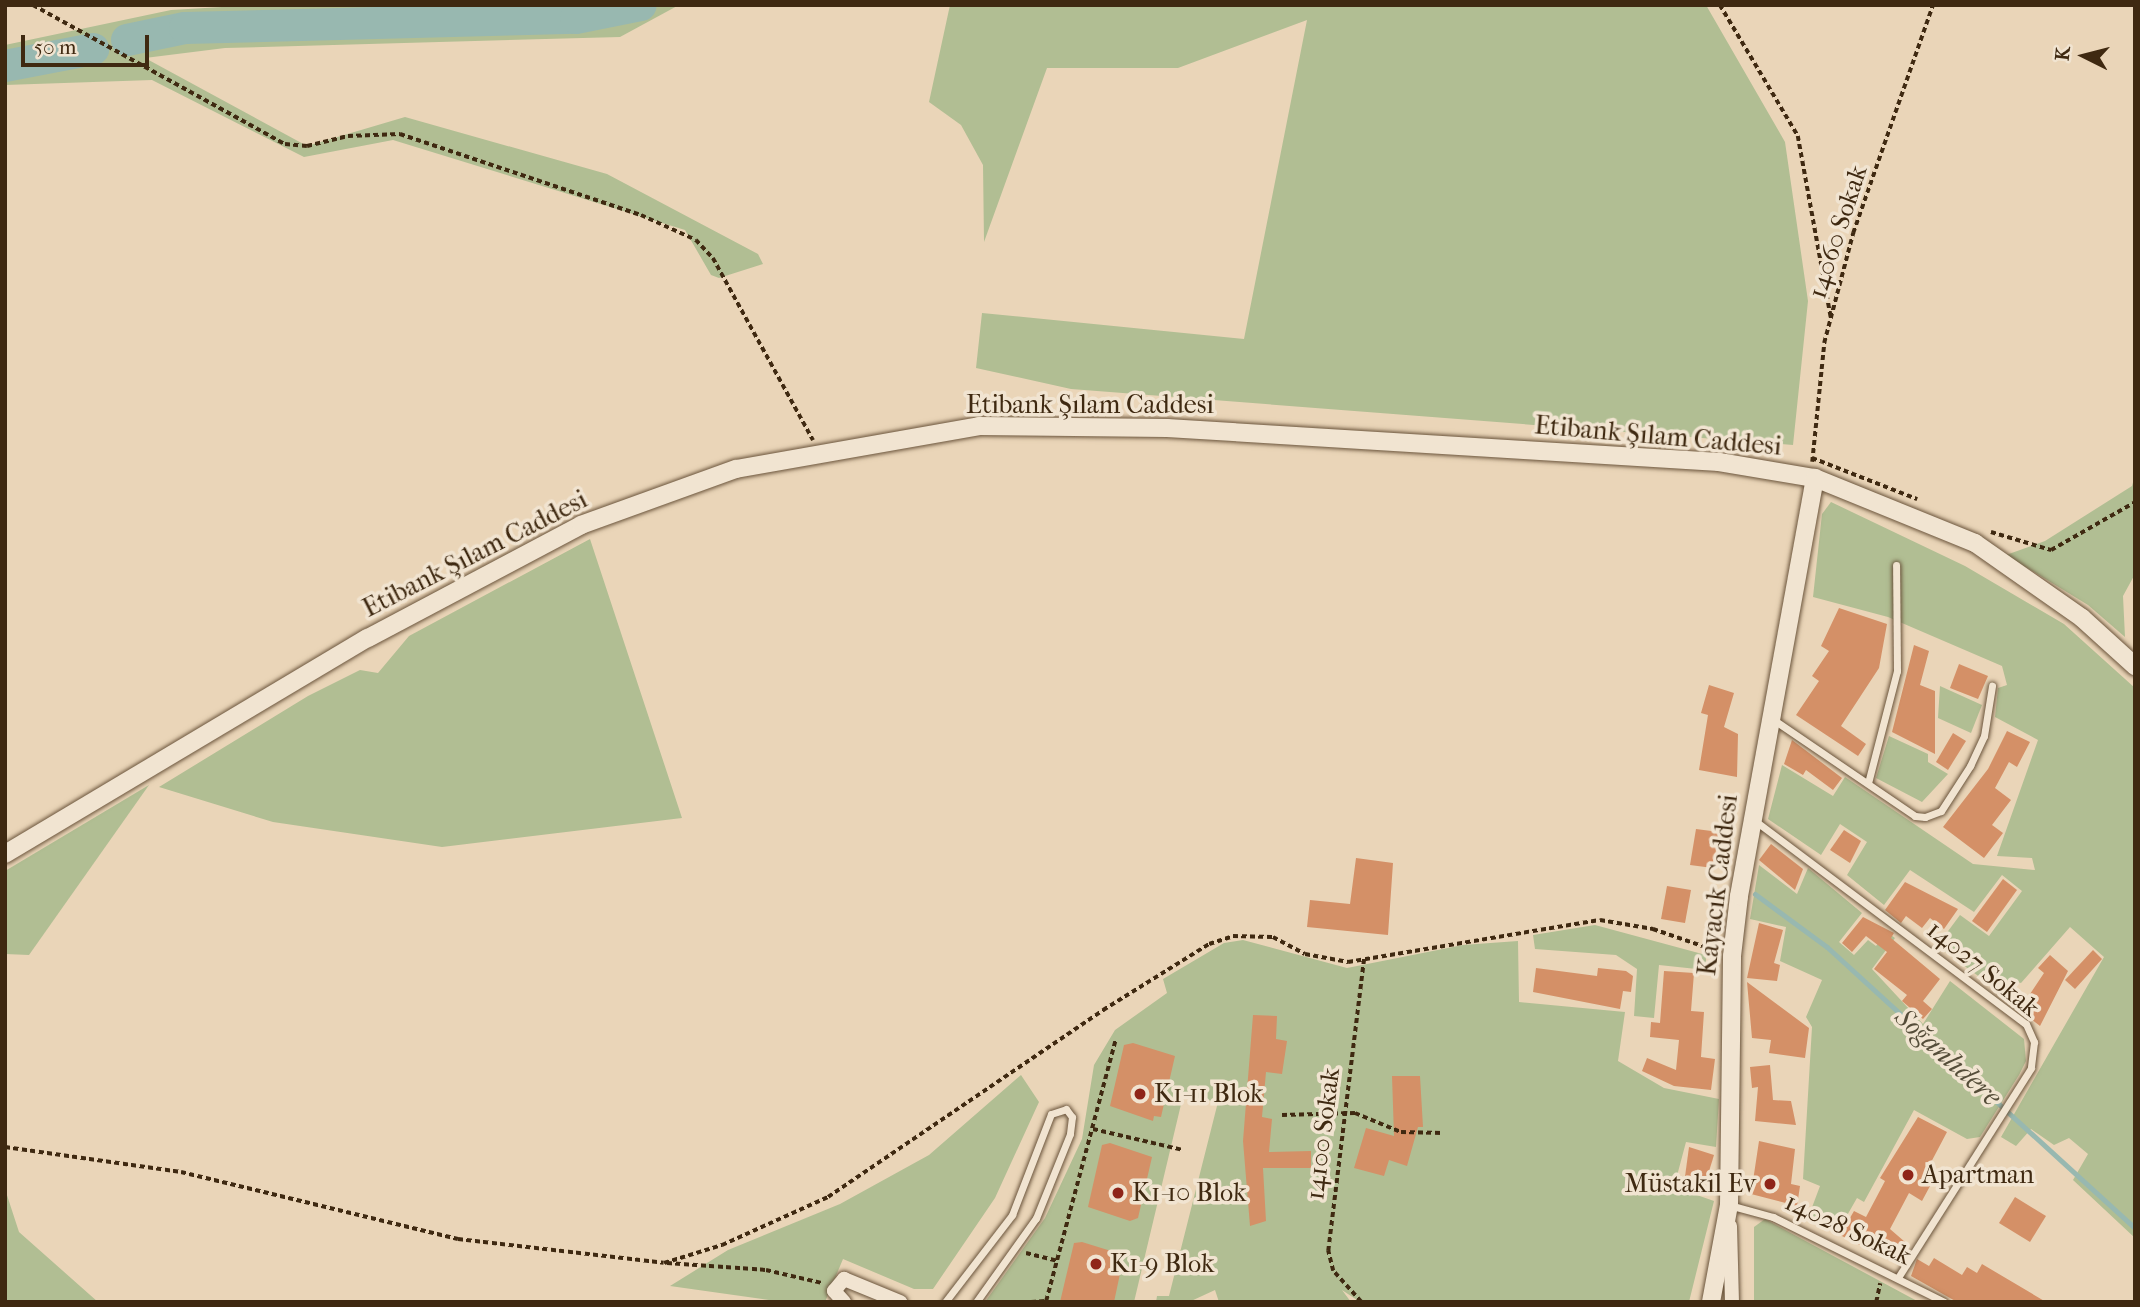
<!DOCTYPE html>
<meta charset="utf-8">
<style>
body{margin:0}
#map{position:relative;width:2140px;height:1307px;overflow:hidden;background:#ead5b8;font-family:"IM FELL French Canon",serif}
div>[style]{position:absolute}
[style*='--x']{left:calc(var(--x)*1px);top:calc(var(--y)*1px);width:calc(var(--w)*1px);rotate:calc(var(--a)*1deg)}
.green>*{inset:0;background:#b1be93}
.stream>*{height:5px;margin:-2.5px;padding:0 2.5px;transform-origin:2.5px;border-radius:2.5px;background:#98b8b0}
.river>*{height:32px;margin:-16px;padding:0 16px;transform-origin:16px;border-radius:16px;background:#98b8b0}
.building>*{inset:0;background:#d49067}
.path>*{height:3.5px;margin-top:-1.75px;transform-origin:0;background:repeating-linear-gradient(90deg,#3f2911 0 5px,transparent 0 8.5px)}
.roads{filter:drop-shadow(0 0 2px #6a543b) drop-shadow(0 0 2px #6a543b)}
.service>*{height:7px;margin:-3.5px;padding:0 3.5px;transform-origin:3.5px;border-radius:3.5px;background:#f1e4d1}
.minor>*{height:14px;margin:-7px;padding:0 7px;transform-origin:7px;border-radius:7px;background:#f1e4d1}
.tertiary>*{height:18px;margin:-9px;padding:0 9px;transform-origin:9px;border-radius:9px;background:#f1e4d1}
.dots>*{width:19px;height:19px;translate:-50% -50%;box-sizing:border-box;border:4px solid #f1e4d1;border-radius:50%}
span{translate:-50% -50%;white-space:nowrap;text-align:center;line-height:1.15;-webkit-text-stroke:7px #f1e4d1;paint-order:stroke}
.street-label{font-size:26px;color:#3f2911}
.poi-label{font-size:26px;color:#3f2911}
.left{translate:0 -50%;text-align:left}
.right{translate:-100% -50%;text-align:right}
.water-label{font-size:28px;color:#554d39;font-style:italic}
.frame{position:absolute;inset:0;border:7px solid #3f2911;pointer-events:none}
.north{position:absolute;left:2049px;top:21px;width:70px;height:70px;-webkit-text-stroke:5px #f1e4d1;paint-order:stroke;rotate:276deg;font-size:19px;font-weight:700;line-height:28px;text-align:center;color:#3f2911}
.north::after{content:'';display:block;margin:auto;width:24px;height:32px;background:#3f2911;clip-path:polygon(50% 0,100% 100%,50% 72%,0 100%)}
.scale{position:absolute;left:21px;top:35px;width:128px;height:32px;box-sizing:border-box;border:4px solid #3f2911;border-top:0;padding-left:9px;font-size:21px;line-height:24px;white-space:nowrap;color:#3f2911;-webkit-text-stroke:5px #f1e4d1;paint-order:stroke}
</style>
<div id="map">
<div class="green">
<div style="clip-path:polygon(257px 5px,679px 5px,620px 37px,225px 48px,145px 58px,307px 146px,405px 117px,607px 174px,758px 254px,763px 264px,719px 278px,711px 275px,685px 230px,393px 140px,304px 157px,152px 80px,5px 85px,5px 45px,171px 10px)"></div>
<div style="clip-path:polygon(950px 5px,1706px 5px,1785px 142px,1808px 301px,1793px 445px,1071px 389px,976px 368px,982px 313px,1244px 339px,1307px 20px,1178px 68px,1047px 68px,984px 242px,983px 165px,961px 125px,929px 102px)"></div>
<div style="clip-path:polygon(2135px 475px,2135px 574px,2123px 596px,2125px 637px,2088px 605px,2006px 555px,2045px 541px,2132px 486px)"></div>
<div style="clip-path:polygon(1831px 502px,1965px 566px,2064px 624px,2135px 688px,2135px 1238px,2073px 1180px,2088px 1154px,2069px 1138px,2054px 1145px,2031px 1129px,2016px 1146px,2001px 1137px,2104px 957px,2070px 927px,2021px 983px,2014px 981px,2003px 994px,1937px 946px,1960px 915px,1989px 936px,2022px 891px,2002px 875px,1974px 912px,1910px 870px,1884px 905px,1847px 875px,1867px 842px,1840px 824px,1821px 855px,1768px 819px,1782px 765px,1833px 796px,1845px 777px,1973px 864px,2035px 870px,2032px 858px,1997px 856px,2038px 740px,1995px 717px,1998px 688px,2007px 685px,2002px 666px,1888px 617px,1813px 597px,1822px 514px)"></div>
<div style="clip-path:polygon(590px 539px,682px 818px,442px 847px,273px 822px,159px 787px,308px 696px,360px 670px,378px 673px,409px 636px)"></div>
<div style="clip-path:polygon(1940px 686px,1982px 705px,1971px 733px,1938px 718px)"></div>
<div style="clip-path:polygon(1889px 736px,1928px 754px,1928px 762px,1948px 774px,1922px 802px,1876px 778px)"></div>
<div style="clip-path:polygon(149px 785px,29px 955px,5px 954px,5px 871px)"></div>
<div style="clip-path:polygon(1759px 865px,1797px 894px,1808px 868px,1862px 913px,1839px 942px,1854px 955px,1868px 940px,1876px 946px,1887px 932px,1895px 938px,1872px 969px,1923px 1024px,1950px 981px,2024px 1039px,2026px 1061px,2019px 1075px,1980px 1137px,1967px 1139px,1914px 1110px,1864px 1202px,1857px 1198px,1837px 1233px,1808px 1218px,1820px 1186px,1803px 1179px,1812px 1027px,1806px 1017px,1822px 980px,1780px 961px,1786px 927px,1750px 919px)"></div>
<div style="clip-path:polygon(1595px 925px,1706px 955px,1706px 970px,1659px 965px,1654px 1018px,1634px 1016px,1637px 969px,1616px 955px,1535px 949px,1533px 935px)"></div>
<div style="clip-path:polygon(1243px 940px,1347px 968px,1463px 945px,1518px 941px,1519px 1002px,1625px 1012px,1618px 1061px,1664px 1088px,1719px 1099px,1716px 1147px,1686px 1142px,1674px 1187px,1714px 1201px,1689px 1302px,1360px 1302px,1342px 1290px,1351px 1302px,1219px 1302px,1215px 1290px,1189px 1302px,1156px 1302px,1157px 1296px,1169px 1296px,1218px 1102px,1183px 1096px,1134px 1302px,985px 1302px,1045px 1218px,1082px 1139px,1094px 1065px,1115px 1030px,1167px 993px,1163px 979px,1224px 943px)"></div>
<div style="clip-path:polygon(1021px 1075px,1039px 1102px,995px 1198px,933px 1289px,914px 1289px,843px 1259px,825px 1302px,783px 1302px,670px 1286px,728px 1250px,840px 1204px,929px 1155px)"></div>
<div style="clip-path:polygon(5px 1189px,19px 1232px,98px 1302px,5px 1302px)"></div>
<div style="clip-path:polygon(1765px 1219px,1787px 1231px,1919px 1302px,1754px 1301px,1754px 1227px)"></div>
</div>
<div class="stream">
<div style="--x:1755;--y:894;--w:89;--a:36.4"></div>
<div style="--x:1827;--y:947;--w:417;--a:42.4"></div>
</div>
<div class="river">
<div style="--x:127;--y:40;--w:59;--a:-11.7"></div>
<div style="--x:185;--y:28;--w:391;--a:-1.5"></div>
<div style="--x:576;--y:18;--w:66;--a:-11.3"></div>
<div style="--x:5;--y:66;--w:90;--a:-10.9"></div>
</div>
<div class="building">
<div style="clip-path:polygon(1839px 608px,1887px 624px,1879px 668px,1841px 726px,1866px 744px,1858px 756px,1796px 715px,1819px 681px,1812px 676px,1829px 651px,1821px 646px)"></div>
<div style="clip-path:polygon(1914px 645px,1929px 651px,1920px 685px,1935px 691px,1935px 754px,1892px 732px)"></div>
<div style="clip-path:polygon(1959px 664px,1988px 676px,1978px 699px,1950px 688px)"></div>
<div style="clip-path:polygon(1709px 685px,1734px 693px,1724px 727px,1738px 734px,1737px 777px,1699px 770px,1708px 715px,1701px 713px)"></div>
<div style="clip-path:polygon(2007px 731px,2030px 742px,2017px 767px,2009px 762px,1995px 788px,2011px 800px,1992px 825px,2003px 833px,1984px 858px,1943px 827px,1988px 769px)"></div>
<div style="clip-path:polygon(1953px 733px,1966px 741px,1948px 770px,1936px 762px)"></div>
<div style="clip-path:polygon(1792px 740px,1842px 778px,1833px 790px,1806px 770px,1803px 775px,1784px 764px)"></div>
<div style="clip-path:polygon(1696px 829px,1719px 832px,1713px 868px,1690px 865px)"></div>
<div style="clip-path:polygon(1844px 830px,1861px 841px,1850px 863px,1830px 850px)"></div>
<div style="clip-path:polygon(1771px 844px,1803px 869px,1795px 890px,1759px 860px)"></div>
<div style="clip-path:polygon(1356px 858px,1393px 863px,1388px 935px,1307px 927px,1310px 900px,1350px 904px)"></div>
<div style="clip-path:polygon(2003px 879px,2017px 890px,1987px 932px,1972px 921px)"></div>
<div style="clip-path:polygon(1905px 882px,1958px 909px,1944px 929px,1930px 918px,1922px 928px,1906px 916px,1901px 923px,1885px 910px)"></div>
<div style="clip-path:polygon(1667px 886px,1691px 890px,1685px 923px,1661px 919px)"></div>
<div style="clip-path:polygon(1863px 917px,1894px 933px,1891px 938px,1940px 979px,1923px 1001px,1932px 1009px,1923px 1019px,1902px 1001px,1907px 995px,1874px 969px,1887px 952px,1866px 936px,1852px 952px,1842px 943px)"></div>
<div style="clip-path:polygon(1759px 923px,1783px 930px,1774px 963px,1780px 965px,1777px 981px,1747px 978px)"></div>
<div style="clip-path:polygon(2093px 950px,2102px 959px,2075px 989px,2065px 980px)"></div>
<div style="clip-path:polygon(2050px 955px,2068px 971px,2040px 1026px,2011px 1003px,2019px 991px,2028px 997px,2044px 973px,2038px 968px)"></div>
<div style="clip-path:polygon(1536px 968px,1597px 976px,1598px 968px,1626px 971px,1633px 976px,1631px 992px,1623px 991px,1620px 1009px,1533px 992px)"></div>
<div style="clip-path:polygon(1664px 971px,1694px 973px,1691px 1011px,1704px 1012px,1701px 1057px,1715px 1059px,1711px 1090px,1674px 1086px,1642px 1071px,1647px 1058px,1676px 1070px,1679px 1040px,1650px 1037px,1651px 1022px,1660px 1023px)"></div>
<div style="clip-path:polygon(1747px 982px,1809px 1028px,1805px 1058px,1769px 1053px,1771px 1040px,1752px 1038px)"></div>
<div style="clip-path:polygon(1253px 1015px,1277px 1016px,1276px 1039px,1287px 1041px,1282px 1074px,1266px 1072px,1262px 1117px,1272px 1119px,1269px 1152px,1311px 1151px,1311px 1168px,1263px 1168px,1266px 1221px,1250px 1226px,1243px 1141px)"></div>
<div style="clip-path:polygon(1133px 1043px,1175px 1056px,1161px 1117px,1154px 1116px,1153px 1121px,1110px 1106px,1124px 1045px)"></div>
<div style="clip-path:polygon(1770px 1065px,1773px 1100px,1791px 1101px,1796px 1125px,1755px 1121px,1758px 1087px,1752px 1088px,1750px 1067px)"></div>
<div style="clip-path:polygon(1392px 1076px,1420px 1076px,1423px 1127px,1418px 1127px,1407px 1166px,1389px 1160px,1384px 1176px,1354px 1168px,1366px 1128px,1394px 1136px)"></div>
<div style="clip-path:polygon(1918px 1117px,1947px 1132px,1928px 1168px,1937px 1173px,1922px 1201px,1909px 1193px,1890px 1229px,1905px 1242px,1899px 1265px,1840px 1235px,1854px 1211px,1866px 1217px,1885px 1181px,1880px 1178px)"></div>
<div style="clip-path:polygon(1759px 1141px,1795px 1149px,1791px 1184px,1800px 1186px,1797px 1206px,1751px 1194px)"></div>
<div style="clip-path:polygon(1110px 1143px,1152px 1157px,1138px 1218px,1130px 1221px,1088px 1207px,1102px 1145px)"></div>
<div style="clip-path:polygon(1689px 1147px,1714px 1155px,1703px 1191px,1684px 1184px)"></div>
<div style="clip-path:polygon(2015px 1197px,2046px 1216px,2030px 1242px,1999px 1223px)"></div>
<div style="clip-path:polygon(1082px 1242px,1124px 1255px,1114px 1302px,1060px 1302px,1074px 1243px)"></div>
<div style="clip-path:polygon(1934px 1258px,1962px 1275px,1967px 1267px,1977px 1273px,1982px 1264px,2046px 1302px,1957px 1302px,1911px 1276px,1917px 1259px,1929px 1266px)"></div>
</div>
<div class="path">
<div style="--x:33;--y:5;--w:288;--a:28.9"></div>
<div style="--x:285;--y:144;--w:22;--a:5"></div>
<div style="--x:307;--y:146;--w:42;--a:-13.7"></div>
<div style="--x:348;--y:136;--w:52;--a:-2.2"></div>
<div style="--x:400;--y:134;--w:254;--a:18.6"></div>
<div style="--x:641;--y:215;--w:60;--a:24.4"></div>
<div style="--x:696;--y:240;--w:25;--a:47"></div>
<div style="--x:713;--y:258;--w:208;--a:61.2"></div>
<div style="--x:1720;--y:5;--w:152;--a:59.2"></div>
<div style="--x:1798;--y:136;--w:185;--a:79.7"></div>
<div style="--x:1812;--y:458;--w:113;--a:21.3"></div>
<div style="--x:1812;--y:462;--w:120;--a:-84.2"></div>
<div style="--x:1824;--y:343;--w:114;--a:-75.2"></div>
<div style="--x:1853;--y:233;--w:242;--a:-70.7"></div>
<div style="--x:1991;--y:532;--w:63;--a:16.7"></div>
<div style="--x:2051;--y:550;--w:97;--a:-29.7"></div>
<div style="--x:1282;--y:1115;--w:73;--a:-1.6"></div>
<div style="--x:1355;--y:1113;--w:50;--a:22.4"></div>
<div style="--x:1401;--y:1132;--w:42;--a:1.4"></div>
<div style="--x:1093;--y:1129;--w:92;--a:13.1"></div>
<div style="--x:5;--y:1147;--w:178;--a:8.1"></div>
<div style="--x:181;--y:1172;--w:285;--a:13.6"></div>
<div style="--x:458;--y:1239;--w:207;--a:6.6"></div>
<div style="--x:664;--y:1263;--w:61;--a:-17.2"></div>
<div style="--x:722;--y:1245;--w:116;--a:-24.4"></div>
<div style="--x:828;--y:1197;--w:333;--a:-34.2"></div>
<div style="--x:1103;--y:1010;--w:125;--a:-31.9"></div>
<div style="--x:1209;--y:944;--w:25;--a:-18"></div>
<div style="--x:1233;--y:936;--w:40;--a:1.4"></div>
<div style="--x:1273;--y:937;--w:36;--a:28"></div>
<div style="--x:1305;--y:954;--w:44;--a:10.5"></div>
<div style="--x:1348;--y:962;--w:255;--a:-9.5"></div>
<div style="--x:1600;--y:920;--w:54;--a:9.6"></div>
<div style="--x:1653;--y:929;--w:68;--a:19"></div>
<div style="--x:1026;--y:1253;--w:32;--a:14"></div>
<div style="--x:667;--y:1263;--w:99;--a:4"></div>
<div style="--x:766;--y:1270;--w:57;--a:13.1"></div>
<div style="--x:1046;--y:1301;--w:269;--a:-75.1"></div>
<div style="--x:1031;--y:1302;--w:15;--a:-4"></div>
<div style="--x:1361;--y:1302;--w:42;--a:-132.1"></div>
<div style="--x:1333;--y:1271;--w:21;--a:-104"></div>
<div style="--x:1328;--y:1251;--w:294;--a:-83"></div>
<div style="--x:1876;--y:1302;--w:19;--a:-78"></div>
</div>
<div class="roads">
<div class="service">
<div style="--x:1771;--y:718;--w:174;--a:34.2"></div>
<div style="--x:1915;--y:816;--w:10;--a:6"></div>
<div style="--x:1925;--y:817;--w:17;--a:-21"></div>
<div style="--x:1941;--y:811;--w:54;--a:-57.2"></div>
<div style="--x:1970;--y:766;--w:33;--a:-65"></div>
<div style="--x:1984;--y:736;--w:51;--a:-80.9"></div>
<div style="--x:1868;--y:783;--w:116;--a:-75.5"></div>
<div style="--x:1897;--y:671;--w:106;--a:-90.5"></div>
<div style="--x:1754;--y:820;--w:340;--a:36.9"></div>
<div style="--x:2026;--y:1024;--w:20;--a:66"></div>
<div style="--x:2034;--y:1042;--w:26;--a:97"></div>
<div style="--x:2031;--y:1068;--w:246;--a:122.4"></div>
<div style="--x:1729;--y:1205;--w:46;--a:15.3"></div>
<div style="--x:1773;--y:1217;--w:191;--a:26.4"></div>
<div style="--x:945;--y:1302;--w:110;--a:-52.4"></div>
<div style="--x:1012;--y:1215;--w:108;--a:-68.9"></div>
<div style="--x:1051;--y:1114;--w:16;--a:-18"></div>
<div style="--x:1066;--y:1109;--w:10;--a:53"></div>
<div style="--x:1072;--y:1117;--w:17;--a:97"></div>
<div style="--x:1070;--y:1134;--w:91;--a:112"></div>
<div style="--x:1036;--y:1218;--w:103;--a:125.5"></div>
</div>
<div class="minor">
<div style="--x:1730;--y:1226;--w:76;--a:88.5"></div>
<div style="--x:844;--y:1302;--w:15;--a:-132"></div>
<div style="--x:834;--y:1291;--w:16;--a:-50"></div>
<div style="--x:844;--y:1279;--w:61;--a:22.3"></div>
</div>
<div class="tertiary">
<div style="--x:5;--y:854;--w:422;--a:-30.8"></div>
<div style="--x:368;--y:638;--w:241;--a:-27.9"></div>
<div style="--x:581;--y:525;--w:165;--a:-19.9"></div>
<div style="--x:736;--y:469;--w:247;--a:-10"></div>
<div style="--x:979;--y:426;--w:188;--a:0.6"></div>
<div style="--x:1167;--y:428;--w:553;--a:3.52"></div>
<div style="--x:1719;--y:462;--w:97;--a:9.5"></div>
<div style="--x:1815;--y:478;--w:173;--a:22.1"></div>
<div style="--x:1975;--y:543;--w:131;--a:35"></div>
<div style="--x:2082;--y:618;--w:72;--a:42.2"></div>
<div style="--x:1711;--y:1302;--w:99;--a:-79.5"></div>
<div style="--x:1729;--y:1205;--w:249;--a:-89.3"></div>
<div style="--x:1732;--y:956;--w:60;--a:-83.3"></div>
<div style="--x:1739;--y:896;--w:425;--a:-79.7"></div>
</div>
</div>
<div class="dots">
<div style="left:1140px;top:1094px;background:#8f2418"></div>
<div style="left:1908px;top:1175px;background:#8f2418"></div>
<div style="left:1770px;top:1184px;background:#8f2418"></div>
<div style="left:1118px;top:1193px;background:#8f2418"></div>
<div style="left:1096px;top:1264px;background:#8f2418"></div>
</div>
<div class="street-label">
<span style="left:1838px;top:232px;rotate:-72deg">14060 Sokak</span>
<span style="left:1090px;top:405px">Etibank Şılam Caddesi</span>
<span style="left:1658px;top:436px;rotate:5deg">Etibank Şılam Caddesi</span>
<span style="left:475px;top:554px;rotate:-27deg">Etibank Şılam Caddesi</span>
<span style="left:1718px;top:885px;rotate:-83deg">Kayacık Caddesi</span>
<span style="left:1983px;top:969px;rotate:39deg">14027 Sokak</span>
<span style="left:1323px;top:1134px;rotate:-83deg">14100 Sokak</span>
<span style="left:1848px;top:1229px;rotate:25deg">14028 Sokak</span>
</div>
<div class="poi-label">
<span class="left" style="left:1154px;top:1094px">K1-11 Blok</span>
<span class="left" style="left:1922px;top:1175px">Apartman</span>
<span class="right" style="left:1756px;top:1184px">Müstakil Ev</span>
<span class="left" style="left:1132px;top:1193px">K1-10 Blok</span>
<span class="left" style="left:1110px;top:1264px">K1-9 Blok</span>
</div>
<div class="water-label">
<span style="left:1948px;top:1057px;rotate:42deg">Soğanlıdere</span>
</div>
<div class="frame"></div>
<div class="north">K</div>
<div class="scale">50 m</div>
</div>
